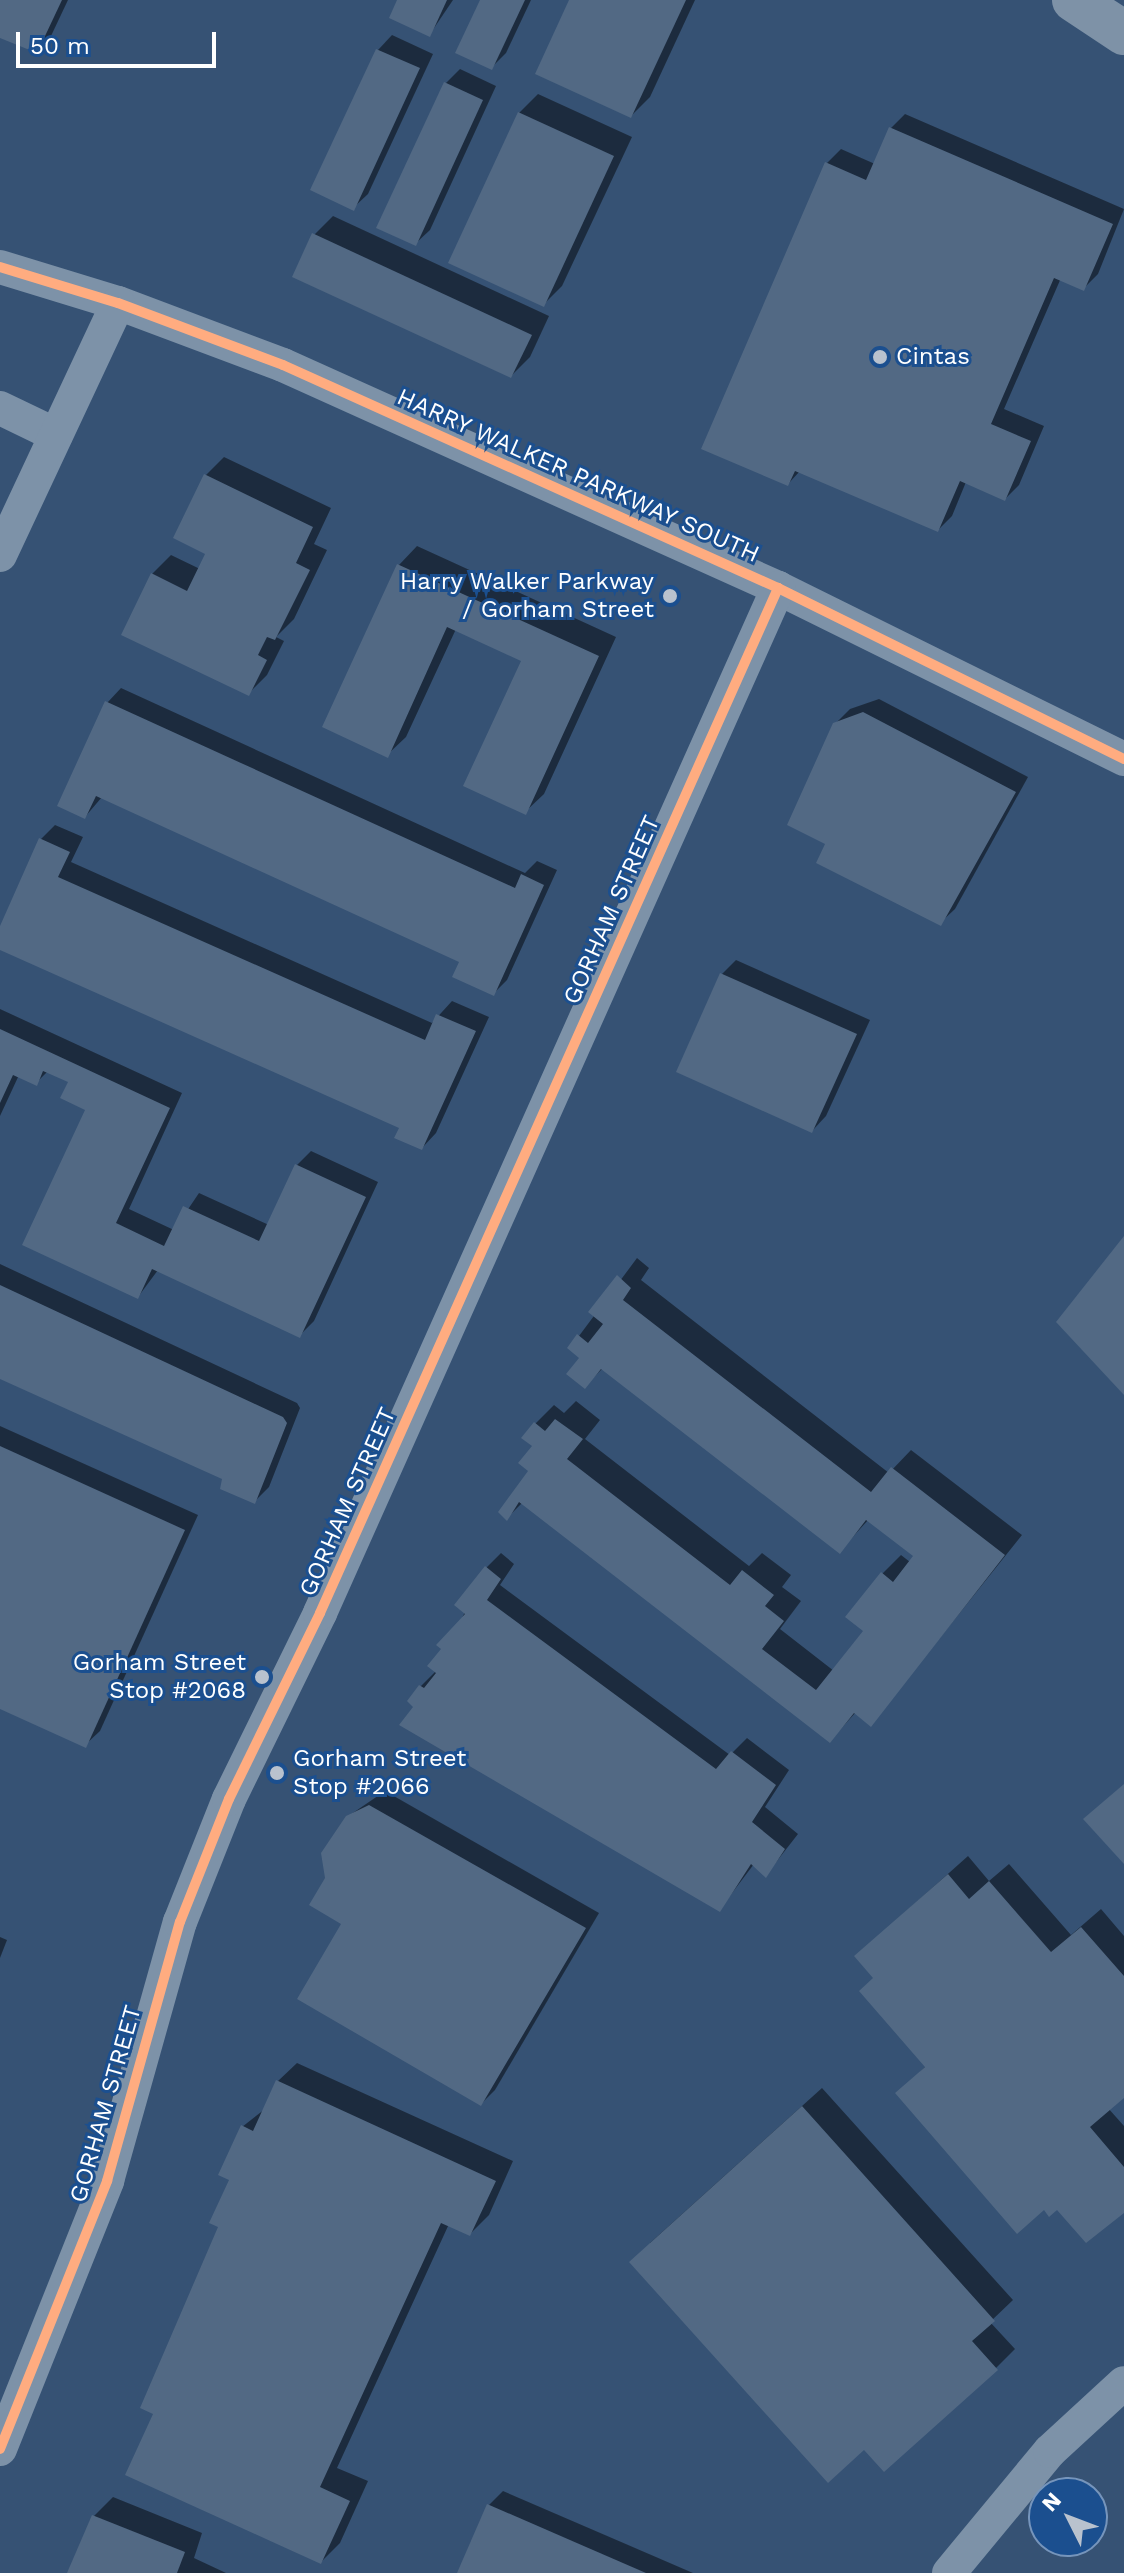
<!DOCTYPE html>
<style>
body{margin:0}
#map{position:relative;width:1124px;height:2573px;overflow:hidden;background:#365274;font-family:"Work Sans",sans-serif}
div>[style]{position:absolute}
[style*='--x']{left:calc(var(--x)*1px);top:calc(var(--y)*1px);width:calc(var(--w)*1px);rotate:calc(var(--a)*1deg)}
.shadow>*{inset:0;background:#0007}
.building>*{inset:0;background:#526984}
.minor>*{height:34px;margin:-17px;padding:0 17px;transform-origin:17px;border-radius:17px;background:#7d92a8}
.highway>*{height:44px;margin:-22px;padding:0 22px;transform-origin:22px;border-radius:22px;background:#7e92a7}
.cycleway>*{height:10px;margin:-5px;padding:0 5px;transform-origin:5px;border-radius:5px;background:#ffac80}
.dots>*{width:22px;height:22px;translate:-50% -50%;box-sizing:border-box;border:4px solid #1b4f8f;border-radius:50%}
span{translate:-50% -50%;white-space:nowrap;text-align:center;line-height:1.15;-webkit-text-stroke:6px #1b4f8f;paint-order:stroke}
.poi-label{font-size:24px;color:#fff}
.left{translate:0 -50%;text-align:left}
.right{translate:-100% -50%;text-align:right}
.street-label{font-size:24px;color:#fff}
.north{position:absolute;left:1028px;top:2477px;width:80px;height:80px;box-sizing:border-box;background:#1b4f8f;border:2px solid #7695bc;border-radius:50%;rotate:312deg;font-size:22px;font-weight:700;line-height:32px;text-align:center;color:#fff}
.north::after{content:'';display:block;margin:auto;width:28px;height:36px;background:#b9c2ce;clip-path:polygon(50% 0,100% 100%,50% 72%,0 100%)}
.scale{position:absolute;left:16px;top:32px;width:200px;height:36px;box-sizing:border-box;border:4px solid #fff;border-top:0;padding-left:10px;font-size:24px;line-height:28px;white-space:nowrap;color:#fff;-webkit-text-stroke:6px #1b4f8f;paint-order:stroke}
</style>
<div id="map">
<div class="shadow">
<div style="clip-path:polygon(0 0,68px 0,51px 36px,36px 50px,0 35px)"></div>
<div style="clip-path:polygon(399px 0,453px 0,430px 34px)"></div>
<div style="clip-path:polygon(482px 0,531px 0,506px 53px,492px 67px)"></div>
<div style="clip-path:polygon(571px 0,695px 0,650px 97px,631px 116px)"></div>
<div style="clip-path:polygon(392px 35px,433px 54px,368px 194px,353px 208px,313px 189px,378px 50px)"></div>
<div style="clip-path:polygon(460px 69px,496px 86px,430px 230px,415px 244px,446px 83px)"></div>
<div style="clip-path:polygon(538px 94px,632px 137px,562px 286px,543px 305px,519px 113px)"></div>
<div style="clip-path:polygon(905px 114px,1124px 209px,1098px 274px,1084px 288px,1061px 278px,1004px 409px,1044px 426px,1019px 485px,1005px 499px,966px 482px,952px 516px,938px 530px,800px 471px,788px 484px,827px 163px,841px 149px,875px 164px,890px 129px)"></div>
<div style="clip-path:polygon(333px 216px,549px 316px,530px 357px,511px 376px,314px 235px)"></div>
<div style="clip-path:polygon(224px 457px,331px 508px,314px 544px,327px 550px,294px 619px,276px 637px,284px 641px,267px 675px,248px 694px,152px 574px,171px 555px,200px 569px,208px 553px,206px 475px)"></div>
<div style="clip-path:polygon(417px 546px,616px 637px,544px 794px,525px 812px,523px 660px,456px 629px,406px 737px,387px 755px,399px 565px)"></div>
<div style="clip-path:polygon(121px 688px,525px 873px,537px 861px,557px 870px,507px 980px,493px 994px,461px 960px,102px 797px,85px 817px,107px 703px)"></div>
<div style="clip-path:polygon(879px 699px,1028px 777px,955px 909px,940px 923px,827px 844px,835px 724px,850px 709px)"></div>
<div style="clip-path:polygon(55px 825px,83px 837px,71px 862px,432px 1023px,452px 1001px,489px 1017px,436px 1133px,422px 1148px,402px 1127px,0 948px,0 931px,41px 839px)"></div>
<div style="clip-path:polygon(736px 960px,870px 1020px,826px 1116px,812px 1131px,722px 974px)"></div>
<div style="clip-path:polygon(0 1009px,182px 1093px,129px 1209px,174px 1230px,199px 1193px,269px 1225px,297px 1165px,311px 1151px,378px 1182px,314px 1321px,299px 1336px,158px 1270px,138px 1297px,25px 1244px,88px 1109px,70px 1081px,48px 1071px,36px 1083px,19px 1075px,0 1116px)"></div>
<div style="clip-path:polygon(637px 1258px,649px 1268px,641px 1280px,889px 1473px,911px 1450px,1022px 1535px,871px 1724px,856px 1712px,830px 1741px,523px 1502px,507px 1518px,531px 1471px,535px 1424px,554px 1405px,564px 1413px,576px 1401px,600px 1420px,585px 1439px,749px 1566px,762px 1553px,791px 1575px,782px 1587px,801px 1601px,780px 1629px,834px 1671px,865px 1630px,882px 1574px,901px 1555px,910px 1562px,915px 1555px,869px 1519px,840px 1551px,603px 1368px,585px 1386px,579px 1336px)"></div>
<div style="clip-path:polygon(0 1264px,297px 1403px,300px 1408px,269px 1487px,255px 1501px,225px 1478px,0 1377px)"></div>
<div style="clip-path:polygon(0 1426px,198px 1515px,100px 1731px,85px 1745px,0 1707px)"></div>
<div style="clip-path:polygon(501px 1553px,514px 1564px,500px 1585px,730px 1755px,747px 1738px,789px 1770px,765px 1807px,798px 1834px,766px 1875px,754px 1864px,720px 1909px,416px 1706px,420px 1687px,436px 1671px,487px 1567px)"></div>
<div style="clip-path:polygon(385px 1791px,599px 1913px,495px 2090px,481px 2104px,327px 1878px,347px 1817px)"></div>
<div style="clip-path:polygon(968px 1856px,989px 1881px,1009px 1864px,1071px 1935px,1101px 1909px,1124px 1936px,1124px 2095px,1108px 2108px,1124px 2126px,1124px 2210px,1057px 2207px,898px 2093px,926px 2066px,875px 1977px,856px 1956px)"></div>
<div style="clip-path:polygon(0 1937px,7px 1940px,0 1958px)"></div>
<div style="clip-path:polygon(297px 2063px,513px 2161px,489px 2215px,470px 2234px,449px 2224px,337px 2468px,368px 2481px,340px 2543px,321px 2562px,156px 2413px,221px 2226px,242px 2127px,265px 2109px,278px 2081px)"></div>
<div style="clip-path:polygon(822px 2088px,1013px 2300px,990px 2322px,1015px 2349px,996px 2368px,650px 2243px)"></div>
<div style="clip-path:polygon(503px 2491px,693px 2573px,459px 2573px,489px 2505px)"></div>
<div style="clip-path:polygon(113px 2497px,202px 2533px,194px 2558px,226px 2573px,69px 2573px,94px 2516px)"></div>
</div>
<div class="building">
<div style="clip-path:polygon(0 0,62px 0,37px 53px,0 38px)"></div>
<div style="clip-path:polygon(397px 0,447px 0,430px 37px,389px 18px)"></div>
<div style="clip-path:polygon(480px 0,525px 0,492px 70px,455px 53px)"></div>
<div style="clip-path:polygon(569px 0,686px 0,631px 118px,535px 74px)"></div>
<div style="clip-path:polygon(376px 49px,420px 68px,354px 211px,310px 190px)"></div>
<div style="clip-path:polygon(444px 82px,483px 100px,416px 246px,376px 228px)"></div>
<div style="clip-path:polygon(518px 112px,614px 156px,544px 307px,448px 263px)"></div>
<div style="clip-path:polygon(889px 127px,1113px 224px,1084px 291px,1054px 278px,991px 424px,1031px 441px,1005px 501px,960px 481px,938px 532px,795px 471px,788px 486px,701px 449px,825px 162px,866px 180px)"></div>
<div style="clip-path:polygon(312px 233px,532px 335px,511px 378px,292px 277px)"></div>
<div style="clip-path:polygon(204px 474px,313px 527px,296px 563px,310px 570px,275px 640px,267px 637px,258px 655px,267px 660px,249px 696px,121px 635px,151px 573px,187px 591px,205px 554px,173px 538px)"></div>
<div style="clip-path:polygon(397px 564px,599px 656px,526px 815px,463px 786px,521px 661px,447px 627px,388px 758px,322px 727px)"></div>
<div style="clip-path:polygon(105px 701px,515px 888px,521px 874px,544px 885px,494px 996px,452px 977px,459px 962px,96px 796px,85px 819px,57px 806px)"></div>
<div style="clip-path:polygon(863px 712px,1016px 792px,941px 926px,816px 863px,825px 844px,787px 825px,833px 723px)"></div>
<div style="clip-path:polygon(39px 838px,70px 852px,58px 877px,425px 1040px,436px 1014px,476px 1031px,422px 1150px,394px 1138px,399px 1128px,0 950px,0 926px)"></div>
<div style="clip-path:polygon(720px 973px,857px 1034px,812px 1133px,676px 1072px)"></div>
<div style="clip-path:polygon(0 1029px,170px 1108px,116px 1223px,164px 1246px,183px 1206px,259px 1241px,295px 1164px,366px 1197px,300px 1338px,152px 1269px,138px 1299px,22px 1245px,85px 1110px,60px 1098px,68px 1082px,43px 1071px,37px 1086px,13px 1075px,0 1103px)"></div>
<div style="clip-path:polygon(1124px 1236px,1124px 1395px,1056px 1322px)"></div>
<div style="clip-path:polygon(617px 1275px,631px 1288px,623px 1300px,871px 1492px,891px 1467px,1005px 1555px,871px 1727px,854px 1713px,830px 1743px,519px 1502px,507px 1521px,498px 1512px,528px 1471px,518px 1463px,532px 1446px,521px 1438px,534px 1422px,545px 1431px,555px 1419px,583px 1439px,567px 1459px,730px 1585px,742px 1570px,774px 1595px,765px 1606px,784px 1621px,762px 1649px,816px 1690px,863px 1631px,845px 1617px,881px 1572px,893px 1582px,913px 1556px,866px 1520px,840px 1554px,601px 1369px,585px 1389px,566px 1374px,579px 1358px,567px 1348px,577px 1334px,588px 1343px,603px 1324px,588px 1312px)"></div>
<div style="clip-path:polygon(0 1285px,283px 1417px,287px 1423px,255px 1504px,220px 1489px,222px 1479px,0 1379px)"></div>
<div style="clip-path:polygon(0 1446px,185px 1530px,86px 1748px,0 1709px)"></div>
<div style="clip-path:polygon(485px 1566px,501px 1579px,487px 1600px,716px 1769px,731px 1751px,776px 1785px,752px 1822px,785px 1849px,766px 1878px,751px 1864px,720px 1912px,399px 1725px,413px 1707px,407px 1701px,419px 1685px,424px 1688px,436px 1673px,427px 1666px,441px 1649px,436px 1645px,465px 1614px,454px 1605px)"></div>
<div style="clip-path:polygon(1124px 1784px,1124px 1864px,1083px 1819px)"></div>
<div style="clip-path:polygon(369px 1805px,586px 1928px,481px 2106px,297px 1999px,341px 1924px,309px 1905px,325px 1878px,321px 1853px,346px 1816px)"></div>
<div style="clip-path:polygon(948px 1874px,969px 1899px,989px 1881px,1051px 1952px,1081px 1927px,1124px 1976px,1124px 2098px,1090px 2127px,1124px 2167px,1124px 2213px,1086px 2243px,1057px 2210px,1049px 2217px,1044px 2210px,1017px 2234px,895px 2093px,925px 2067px,859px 1991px,873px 1978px,854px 1956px)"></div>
<div style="clip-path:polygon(276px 2080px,496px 2181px,470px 2236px,441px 2223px,320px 2487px,350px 2501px,321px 2564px,125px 2475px,153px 2414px,140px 2408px,218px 2227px,209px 2223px,229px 2180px,218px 2175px,241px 2125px,253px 2131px)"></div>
<div style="clip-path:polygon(802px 2106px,995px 2321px,972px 2341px,998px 2370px,884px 2472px,864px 2450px,828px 2483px,629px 2262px)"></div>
<div style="clip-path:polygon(487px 2504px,646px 2573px,457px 2573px)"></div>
<div style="clip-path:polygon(92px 2515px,185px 2552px,177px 2573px,67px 2573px)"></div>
</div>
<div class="minor">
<div style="--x:0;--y:267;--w:123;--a:17"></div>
<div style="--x:118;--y:303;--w:176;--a:20.6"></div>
<div style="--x:283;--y:365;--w:543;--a:24.25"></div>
<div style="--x:778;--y:588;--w:386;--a:26.3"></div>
<div style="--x:0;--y:408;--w:62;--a:25.7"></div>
<div style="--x:0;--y:555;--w:278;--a:-64.9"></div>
<div style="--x:0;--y:2449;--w:289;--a:-68.2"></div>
<div style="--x:107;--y:2181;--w:269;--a:-74.3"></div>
<div style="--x:180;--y:1922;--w:132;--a:-68.3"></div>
<div style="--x:229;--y:1799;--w:207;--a:-63.9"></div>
<div style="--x:320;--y:1613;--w:1123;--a:-65.92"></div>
<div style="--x:949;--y:2573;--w:158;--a:-50.4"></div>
<div style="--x:1050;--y:2451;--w:100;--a:-42.6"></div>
</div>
<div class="highway">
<div style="--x:1074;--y:0;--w:60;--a:33.4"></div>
</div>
<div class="cycleway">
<div style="--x:0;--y:267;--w:123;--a:17"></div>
<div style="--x:118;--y:303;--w:176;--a:20.6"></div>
<div style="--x:283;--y:365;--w:543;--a:24.25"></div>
<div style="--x:778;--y:588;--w:386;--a:26.3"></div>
<div style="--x:0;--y:2449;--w:289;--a:-68.2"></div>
<div style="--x:107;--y:2181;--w:269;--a:-74.3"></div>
<div style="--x:180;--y:1922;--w:132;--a:-68.3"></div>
<div style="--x:229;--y:1799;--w:207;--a:-63.9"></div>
<div style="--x:320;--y:1613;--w:1123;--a:-65.92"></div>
</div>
<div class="dots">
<div style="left:880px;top:357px;background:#b9c2ce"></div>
<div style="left:670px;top:596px;background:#b9c2ce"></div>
<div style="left:262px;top:1677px;background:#b9c2ce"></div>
<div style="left:277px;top:1773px;background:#b9c2ce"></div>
</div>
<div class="poi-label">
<span class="left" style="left:896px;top:357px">Cintas</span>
<span class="right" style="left:654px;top:596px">Harry Walker Parkway<br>/ Gorham Street</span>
<span class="right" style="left:246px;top:1677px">Gorham Street<br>Stop #2068</span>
<span class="left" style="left:293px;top:1773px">Gorham Street<br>Stop #2066</span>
</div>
<div class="street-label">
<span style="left:578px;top:476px;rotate:24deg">HARRY WALKER PARKWAY SOUTH</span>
<span style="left:612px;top:910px;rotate:-66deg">GORHAM STREET</span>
<span style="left:348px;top:1502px;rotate:-66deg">GORHAM STREET</span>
<span style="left:106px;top:2104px;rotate:-74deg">GORHAM STREET</span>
</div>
<div class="north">N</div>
<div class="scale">50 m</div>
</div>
